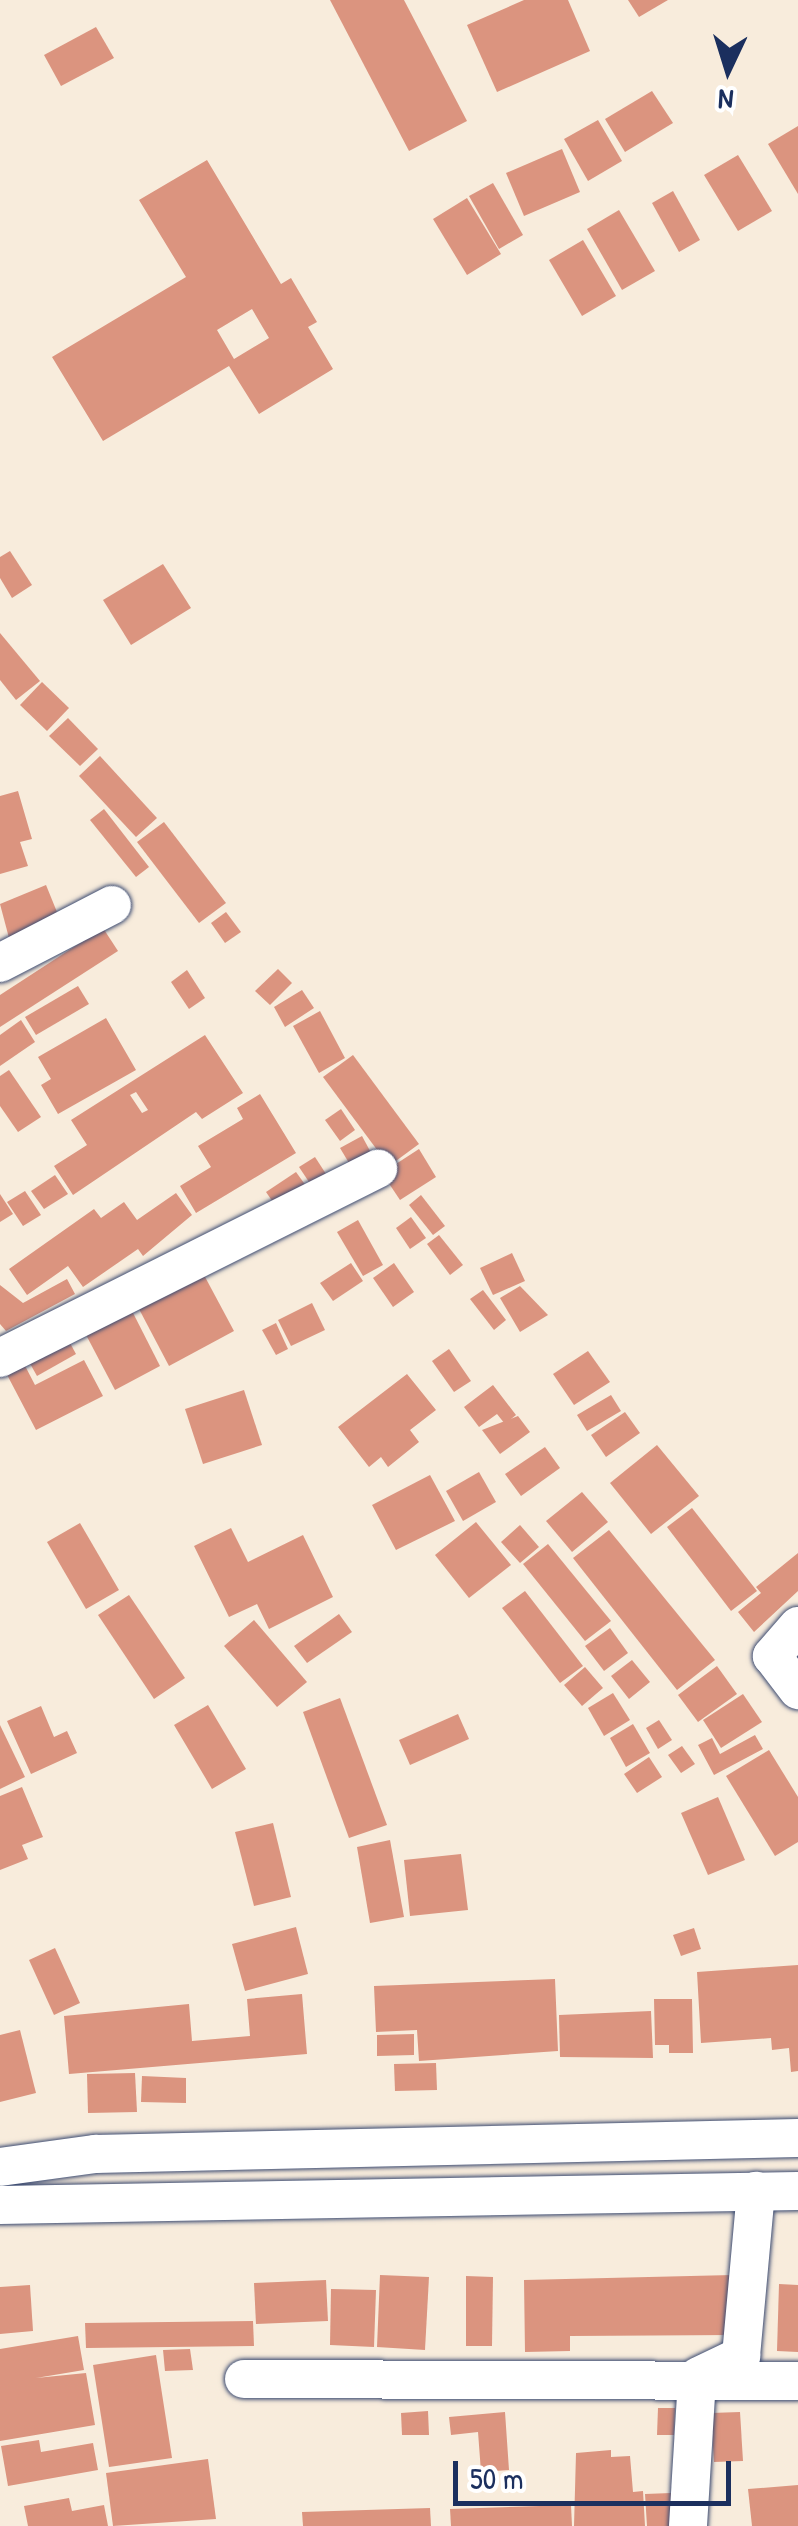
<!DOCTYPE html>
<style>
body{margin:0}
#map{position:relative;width:798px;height:2526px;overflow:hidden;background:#f8ecdc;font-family:"Patrick Hand",sans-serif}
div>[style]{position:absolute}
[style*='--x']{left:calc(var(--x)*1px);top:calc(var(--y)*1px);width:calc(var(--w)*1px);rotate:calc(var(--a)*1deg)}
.building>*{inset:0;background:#db947f}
.roads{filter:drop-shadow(0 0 2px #3c4b71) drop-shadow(0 0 2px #3c4b71)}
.minor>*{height:38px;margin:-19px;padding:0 19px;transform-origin:19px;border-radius:19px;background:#fff}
span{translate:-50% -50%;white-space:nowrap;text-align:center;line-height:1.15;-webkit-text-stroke:9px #fff;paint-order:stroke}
.north{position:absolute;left:678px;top:20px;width:100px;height:100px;-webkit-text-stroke:8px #fff;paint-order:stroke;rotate:184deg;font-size:28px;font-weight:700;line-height:40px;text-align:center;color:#1b2f5e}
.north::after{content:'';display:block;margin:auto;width:35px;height:45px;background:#1b2f5e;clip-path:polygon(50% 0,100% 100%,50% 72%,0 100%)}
.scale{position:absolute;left:453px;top:2461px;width:278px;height:45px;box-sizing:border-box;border:5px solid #1b2f5e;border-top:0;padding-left:12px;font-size:30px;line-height:35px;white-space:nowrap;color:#1b2f5e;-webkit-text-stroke:8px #fff;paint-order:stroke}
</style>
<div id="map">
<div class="building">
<div style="clip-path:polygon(330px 0,404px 0,467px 121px,409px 151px)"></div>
<div style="clip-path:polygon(524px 0,568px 0,590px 51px,497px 92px,467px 25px)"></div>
<div style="clip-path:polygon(628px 0,668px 0,639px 17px)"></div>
<div style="clip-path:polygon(96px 27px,114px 58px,61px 86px,44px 55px)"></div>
<div style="clip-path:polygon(652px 91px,673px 123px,625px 152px,605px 119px)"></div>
<div style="clip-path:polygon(598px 120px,622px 161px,588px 181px,564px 139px)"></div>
<div style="clip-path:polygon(798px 126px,798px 194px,768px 144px)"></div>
<div style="clip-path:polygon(562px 149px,580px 192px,524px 216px,506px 173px)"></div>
<div style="clip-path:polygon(738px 155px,772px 211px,738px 231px,704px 175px)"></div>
<div style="clip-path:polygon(evenodd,207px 160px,281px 284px,291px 278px,317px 322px,308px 327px,333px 369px,259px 414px,229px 366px,103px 441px,52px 357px,186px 277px,139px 200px,207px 160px,252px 309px,269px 338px,234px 359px,217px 330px,252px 309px)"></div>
<div style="clip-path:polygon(493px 183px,523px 235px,499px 249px,469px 196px)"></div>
<div style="clip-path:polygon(673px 191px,700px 240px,679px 252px,652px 203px)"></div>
<div style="clip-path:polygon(467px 198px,501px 254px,467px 275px,433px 219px)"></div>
<div style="clip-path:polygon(619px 210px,655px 271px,622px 290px,587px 229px)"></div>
<div style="clip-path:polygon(583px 240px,616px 296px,582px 316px,549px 260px)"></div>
<div style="clip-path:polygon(10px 551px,32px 585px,12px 598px,0 578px,0 557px)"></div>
<div style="clip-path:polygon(163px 564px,191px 608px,131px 645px,103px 600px)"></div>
<div style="clip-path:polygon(0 633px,40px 681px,16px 700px,0 680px)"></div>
<div style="clip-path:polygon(42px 682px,69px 708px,47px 731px,20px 705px)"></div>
<div style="clip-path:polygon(68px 718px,98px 749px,80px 766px,49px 736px)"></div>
<div style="clip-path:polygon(100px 756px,157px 818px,136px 837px,79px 776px)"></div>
<div style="clip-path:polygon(18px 791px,32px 839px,20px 842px,28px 866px,0 874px,0 796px)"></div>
<div style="clip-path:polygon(104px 809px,149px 867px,136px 877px,90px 820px)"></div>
<div style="clip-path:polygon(164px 822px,226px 903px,199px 923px,137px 842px)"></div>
<div style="clip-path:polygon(46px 885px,59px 917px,9px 938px,0 904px)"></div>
<div style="clip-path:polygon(226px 912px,241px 932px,225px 943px,211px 923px)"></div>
<div style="clip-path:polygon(103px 928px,118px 951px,0 1027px,0 995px)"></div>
<div style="clip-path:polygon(278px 969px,292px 983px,270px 1005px,255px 991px)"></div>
<div style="clip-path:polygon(187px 970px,205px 998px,189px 1009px,171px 982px)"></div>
<div style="clip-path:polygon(78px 986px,89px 1004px,36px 1035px,25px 1017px)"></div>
<div style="clip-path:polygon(302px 990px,314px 1008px,285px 1027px,274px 1007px)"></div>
<div style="clip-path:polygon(320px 1011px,345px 1058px,319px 1073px,293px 1026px)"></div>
<div style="clip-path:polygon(106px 1018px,136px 1070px,58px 1114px,41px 1085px,51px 1079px,38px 1057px)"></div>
<div style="clip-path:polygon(21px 1020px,35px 1042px,0 1066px,0 1035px)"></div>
<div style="clip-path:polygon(evenodd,205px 1035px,243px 1093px,202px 1119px,196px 1112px,73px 1195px,54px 1166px,87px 1145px,71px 1120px,205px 1035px,136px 1092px,148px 1110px,142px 1113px,130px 1095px,136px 1092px)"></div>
<div style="clip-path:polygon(353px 1055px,419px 1144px,389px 1166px,323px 1077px)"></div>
<div style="clip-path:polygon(9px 1070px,41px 1117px,18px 1132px,0 1106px,0 1076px)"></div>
<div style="clip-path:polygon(260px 1094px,296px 1153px,196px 1213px,180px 1186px,211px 1167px,198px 1146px,243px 1119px,237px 1108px)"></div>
<div style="clip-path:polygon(341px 1109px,355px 1130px,340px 1141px,325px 1120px)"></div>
<div style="clip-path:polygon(362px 1136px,376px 1162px,355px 1173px,340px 1148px)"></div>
<div style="clip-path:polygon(419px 1149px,436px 1177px,400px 1200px,382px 1173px)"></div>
<div style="clip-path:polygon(315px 1157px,328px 1177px,313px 1188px,299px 1167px)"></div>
<div style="clip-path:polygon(296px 1172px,309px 1190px,279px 1211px,266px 1192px)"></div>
<div style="clip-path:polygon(55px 1175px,68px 1194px,44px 1209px,31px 1191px)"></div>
<div style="clip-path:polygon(25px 1191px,41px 1215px,23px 1226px,7px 1202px)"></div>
<div style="clip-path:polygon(176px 1193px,192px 1215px,143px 1256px,138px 1249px,83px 1287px,68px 1266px,27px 1295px,9px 1269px,94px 1209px,101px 1218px,124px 1202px,137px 1220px)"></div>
<div style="clip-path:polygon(0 1194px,13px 1214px,0 1222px)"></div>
<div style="clip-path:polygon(421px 1195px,445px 1226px,433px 1235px,409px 1205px)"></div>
<div style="clip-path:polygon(411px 1217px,426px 1238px,410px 1249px,396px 1228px)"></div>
<div style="clip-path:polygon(358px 1220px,383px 1265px,363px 1276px,337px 1232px)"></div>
<div style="clip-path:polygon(439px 1235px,463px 1265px,450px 1275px,427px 1244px)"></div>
<div style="clip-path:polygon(512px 1253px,525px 1281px,493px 1295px,480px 1268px)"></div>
<div style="clip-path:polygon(351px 1263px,363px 1281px,333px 1301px,320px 1283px)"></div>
<div style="clip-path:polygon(394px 1263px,414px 1292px,393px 1307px,373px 1278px)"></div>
<div style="clip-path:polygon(204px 1275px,234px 1331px,169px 1366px,139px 1309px)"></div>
<div style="clip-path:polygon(67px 1279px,75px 1294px,6px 1331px,0 1324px,0 1285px,23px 1303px)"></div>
<div style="clip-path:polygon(520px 1286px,548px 1315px,520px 1332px,500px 1298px)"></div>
<div style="clip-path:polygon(483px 1290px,506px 1320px,494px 1330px,470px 1299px)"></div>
<div style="clip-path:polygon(312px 1303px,325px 1330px,291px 1346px,278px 1320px)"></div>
<div style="clip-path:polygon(130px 1307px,160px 1366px,115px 1390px,84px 1331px)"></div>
<div style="clip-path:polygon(276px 1323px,288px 1349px,276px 1355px,262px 1330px)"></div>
<div style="clip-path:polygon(64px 1332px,76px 1354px,37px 1376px,24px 1353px)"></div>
<div style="clip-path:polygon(449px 1349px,471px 1381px,454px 1392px,432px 1361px)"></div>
<div style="clip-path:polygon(588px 1351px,610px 1382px,574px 1405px,553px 1374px)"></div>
<div style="clip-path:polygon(22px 1360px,35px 1385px,84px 1360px,103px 1396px,36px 1430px,4px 1369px)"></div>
<div style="clip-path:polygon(407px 1374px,436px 1410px,410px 1430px,419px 1442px,388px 1467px,381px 1457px,369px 1467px,338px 1427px)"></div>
<div style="clip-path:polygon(493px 1385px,516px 1415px,505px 1424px,497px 1414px,479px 1427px,464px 1407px)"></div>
<div style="clip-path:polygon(244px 1390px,262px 1445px,203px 1464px,185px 1409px)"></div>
<div style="clip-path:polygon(611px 1395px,621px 1411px,587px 1431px,577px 1415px)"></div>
<div style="clip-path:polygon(625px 1412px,640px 1433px,606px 1457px,591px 1435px)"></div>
<div style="clip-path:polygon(518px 1416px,530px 1432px,500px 1454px,482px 1430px)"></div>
<div style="clip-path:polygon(657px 1445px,699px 1496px,651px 1534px,610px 1483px)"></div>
<div style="clip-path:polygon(545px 1447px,560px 1468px,521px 1496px,505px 1474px)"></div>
<div style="clip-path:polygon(479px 1472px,496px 1502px,463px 1521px,446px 1491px)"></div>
<div style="clip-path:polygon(430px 1475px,455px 1521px,396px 1550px,372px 1505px)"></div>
<div style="clip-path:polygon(582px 1492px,608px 1522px,572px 1552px,546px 1521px)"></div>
<div style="clip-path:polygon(692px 1508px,757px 1591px,731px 1611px,667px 1527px)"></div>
<div style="clip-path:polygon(476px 1522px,511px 1565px,469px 1598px,435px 1555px)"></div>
<div style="clip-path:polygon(80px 1523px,119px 1590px,86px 1609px,47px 1542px)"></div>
<div style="clip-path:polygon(520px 1525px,539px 1547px,520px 1563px,501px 1542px)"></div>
<div style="clip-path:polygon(231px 1528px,248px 1562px,303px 1535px,333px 1597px,269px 1629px,257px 1604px,229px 1617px,194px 1546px)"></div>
<div style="clip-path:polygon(609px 1530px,715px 1660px,677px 1690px,573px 1558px)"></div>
<div style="clip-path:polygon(548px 1544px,611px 1621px,585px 1641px,523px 1564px)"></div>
<div style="clip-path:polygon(798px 1553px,798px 1591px,754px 1632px,738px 1612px,761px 1593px,756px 1587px)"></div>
<div style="clip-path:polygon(525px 1591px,583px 1666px,560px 1683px,502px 1608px)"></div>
<div style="clip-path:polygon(129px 1595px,185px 1678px,154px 1699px,98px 1615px)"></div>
<div style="clip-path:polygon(339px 1614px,352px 1632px,307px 1663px,294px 1646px)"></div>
<div style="clip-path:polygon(254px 1620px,307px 1682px,277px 1707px,224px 1646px)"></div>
<div style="clip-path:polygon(610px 1628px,628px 1653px,604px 1671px,585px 1646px)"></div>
<div style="clip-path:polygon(632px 1660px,650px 1682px,629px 1699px,611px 1676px)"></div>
<div style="clip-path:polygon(717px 1666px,737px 1694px,698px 1722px,678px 1695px)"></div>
<div style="clip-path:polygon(585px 1667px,603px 1688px,582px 1706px,564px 1685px)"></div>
<div style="clip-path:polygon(613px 1693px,630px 1720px,604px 1736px,588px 1708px)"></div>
<div style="clip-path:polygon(743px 1694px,762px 1722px,721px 1748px,703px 1720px)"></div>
<div style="clip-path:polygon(340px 1698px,387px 1825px,349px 1838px,303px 1712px)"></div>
<div style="clip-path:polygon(208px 1705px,246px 1769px,212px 1789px,174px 1725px)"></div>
<div style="clip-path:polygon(41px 1706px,54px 1737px,67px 1731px,77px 1753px,31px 1774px,7px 1721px)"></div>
<div style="clip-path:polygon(458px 1714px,469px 1739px,410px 1765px,399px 1740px)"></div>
<div style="clip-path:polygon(659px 1720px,672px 1740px,658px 1749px,646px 1728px)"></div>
<div style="clip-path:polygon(633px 1724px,650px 1753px,626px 1767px,610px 1738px)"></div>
<div style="clip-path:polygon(0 1725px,25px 1777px,0 1789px)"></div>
<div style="clip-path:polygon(755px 1735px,763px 1749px,714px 1775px,698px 1745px,712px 1738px,720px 1754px)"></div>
<div style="clip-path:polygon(682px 1746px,695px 1764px,681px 1773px,668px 1755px)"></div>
<div style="clip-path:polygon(769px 1750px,798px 1797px,798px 1842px,775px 1856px,726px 1776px)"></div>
<div style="clip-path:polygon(649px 1757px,662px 1777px,637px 1793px,624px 1774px)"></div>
<div style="clip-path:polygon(22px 1787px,43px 1837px,22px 1845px,28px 1859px,0 1870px,0 1796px)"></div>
<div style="clip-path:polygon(718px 1797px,745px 1860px,708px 1875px,681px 1813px)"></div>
<div style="clip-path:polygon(273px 1823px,291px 1897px,254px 1906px,235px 1832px)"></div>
<div style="clip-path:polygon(390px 1840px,404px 1917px,370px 1923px,357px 1847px)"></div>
<div style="clip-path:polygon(461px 1854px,468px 1910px,410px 1916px,404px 1860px)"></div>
<div style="clip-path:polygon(296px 1927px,308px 1974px,245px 1991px,232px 1944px)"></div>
<div style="clip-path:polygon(694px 1928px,701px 1949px,681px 1956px,673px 1935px)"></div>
<div style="clip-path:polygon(55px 1948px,80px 2003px,54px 2015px,29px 1960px)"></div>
<div style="clip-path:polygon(798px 1965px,798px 2071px,791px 2072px,789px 2048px,772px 2050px,771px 2038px,701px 2043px,697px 1972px)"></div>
<div style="clip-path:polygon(555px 1979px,558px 2051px,419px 2061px,417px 2030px,376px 2032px,374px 1986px)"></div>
<div style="clip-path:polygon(302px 1994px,307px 2054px,69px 2074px,64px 2016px,189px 2004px,192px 2041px,250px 2036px,247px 1999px)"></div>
<div style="clip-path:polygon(654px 1999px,692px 1999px,693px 2053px,669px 2053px,669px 2045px,655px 2045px)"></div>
<div style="clip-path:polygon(651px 2011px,653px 2058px,560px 2057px,559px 2015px)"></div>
<div style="clip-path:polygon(20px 2030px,36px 2093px,0 2102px,0 2035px)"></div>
<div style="clip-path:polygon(414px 2034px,414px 2055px,377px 2056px,377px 2035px)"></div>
<div style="clip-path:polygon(436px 2063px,437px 2090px,395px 2091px,394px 2064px)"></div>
<div style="clip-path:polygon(135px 2073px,137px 2112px,88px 2113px,87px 2074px)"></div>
<div style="clip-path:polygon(142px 2076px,186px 2078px,186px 2103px,141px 2102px)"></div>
<div style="clip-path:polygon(380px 2275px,429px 2277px,425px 2350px,377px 2347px)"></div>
<div style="clip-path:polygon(732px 2275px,733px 2335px,570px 2336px,570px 2351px,525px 2352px,524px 2280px)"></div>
<div style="clip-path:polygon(466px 2276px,493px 2277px,492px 2346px,466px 2346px)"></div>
<div style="clip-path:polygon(326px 2280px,328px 2321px,256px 2324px,254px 2283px)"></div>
<div style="clip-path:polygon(779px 2284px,798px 2285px,798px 2352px,777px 2351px)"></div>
<div style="clip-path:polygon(30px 2285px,33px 2331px,0 2334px,0 2287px)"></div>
<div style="clip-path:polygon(331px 2289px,376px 2290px,374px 2347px,330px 2345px)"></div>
<div style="clip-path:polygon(253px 2321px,254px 2346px,86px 2348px,85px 2323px)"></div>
<div style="clip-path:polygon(78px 2336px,84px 2370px,36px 2378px,86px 2373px,95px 2425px,0 2441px,0 2349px)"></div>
<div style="clip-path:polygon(190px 2349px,193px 2370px,165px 2371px,163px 2350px)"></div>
<div style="clip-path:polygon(156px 2355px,172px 2458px,109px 2467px,93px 2365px)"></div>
<div style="clip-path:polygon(658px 2408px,675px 2408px,674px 2435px,657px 2435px)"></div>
<div style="clip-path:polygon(428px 2411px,429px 2435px,402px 2435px,401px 2413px)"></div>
<div style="clip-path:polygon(505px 2412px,509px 2470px,481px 2472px,478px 2432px,451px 2435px,449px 2417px)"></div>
<div style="clip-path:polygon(740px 2412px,743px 2461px,714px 2462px,711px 2413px)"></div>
<div style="clip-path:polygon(39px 2440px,41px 2452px,93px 2443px,98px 2470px,8px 2486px,1px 2446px)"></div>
<div style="clip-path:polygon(611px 2450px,611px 2457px,630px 2456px,633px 2492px,643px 2491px,645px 2526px,574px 2526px,576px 2453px)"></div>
<div style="clip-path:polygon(208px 2459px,216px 2519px,113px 2526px,106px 2473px)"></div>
<div style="clip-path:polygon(798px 2485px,798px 2526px,752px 2526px,748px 2489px)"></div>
<div style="clip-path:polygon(671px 2493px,673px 2526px,647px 2526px,645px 2494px)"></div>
<div style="clip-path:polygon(69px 2498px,72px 2511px,104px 2505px,108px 2526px,28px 2526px,24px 2506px)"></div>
<div style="clip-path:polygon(571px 2505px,572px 2526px,451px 2526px,450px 2509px)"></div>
<div style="clip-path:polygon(430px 2508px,431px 2526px,303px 2526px,302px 2512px)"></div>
</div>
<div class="roads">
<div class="minor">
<div style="--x:0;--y:963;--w:126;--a:-27.4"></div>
<div style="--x:0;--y:1358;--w:423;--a:-26.6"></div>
<div style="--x:798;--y:1626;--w:40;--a:131"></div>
<div style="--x:772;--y:1656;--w:43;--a:52.6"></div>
<div style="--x:0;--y:2167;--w:96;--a:-7.8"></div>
<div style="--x:95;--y:2154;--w:703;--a:-1.3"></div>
<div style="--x:0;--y:2205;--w:798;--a:-1.01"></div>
<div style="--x:699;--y:2376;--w:47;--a:-25.5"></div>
<div style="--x:741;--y:2356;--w:166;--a:-84.8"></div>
<div style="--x:244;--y:2379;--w:554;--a:0.21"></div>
<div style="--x:688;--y:2526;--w:149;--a:-86.5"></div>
</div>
</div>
<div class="north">N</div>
<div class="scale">50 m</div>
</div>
